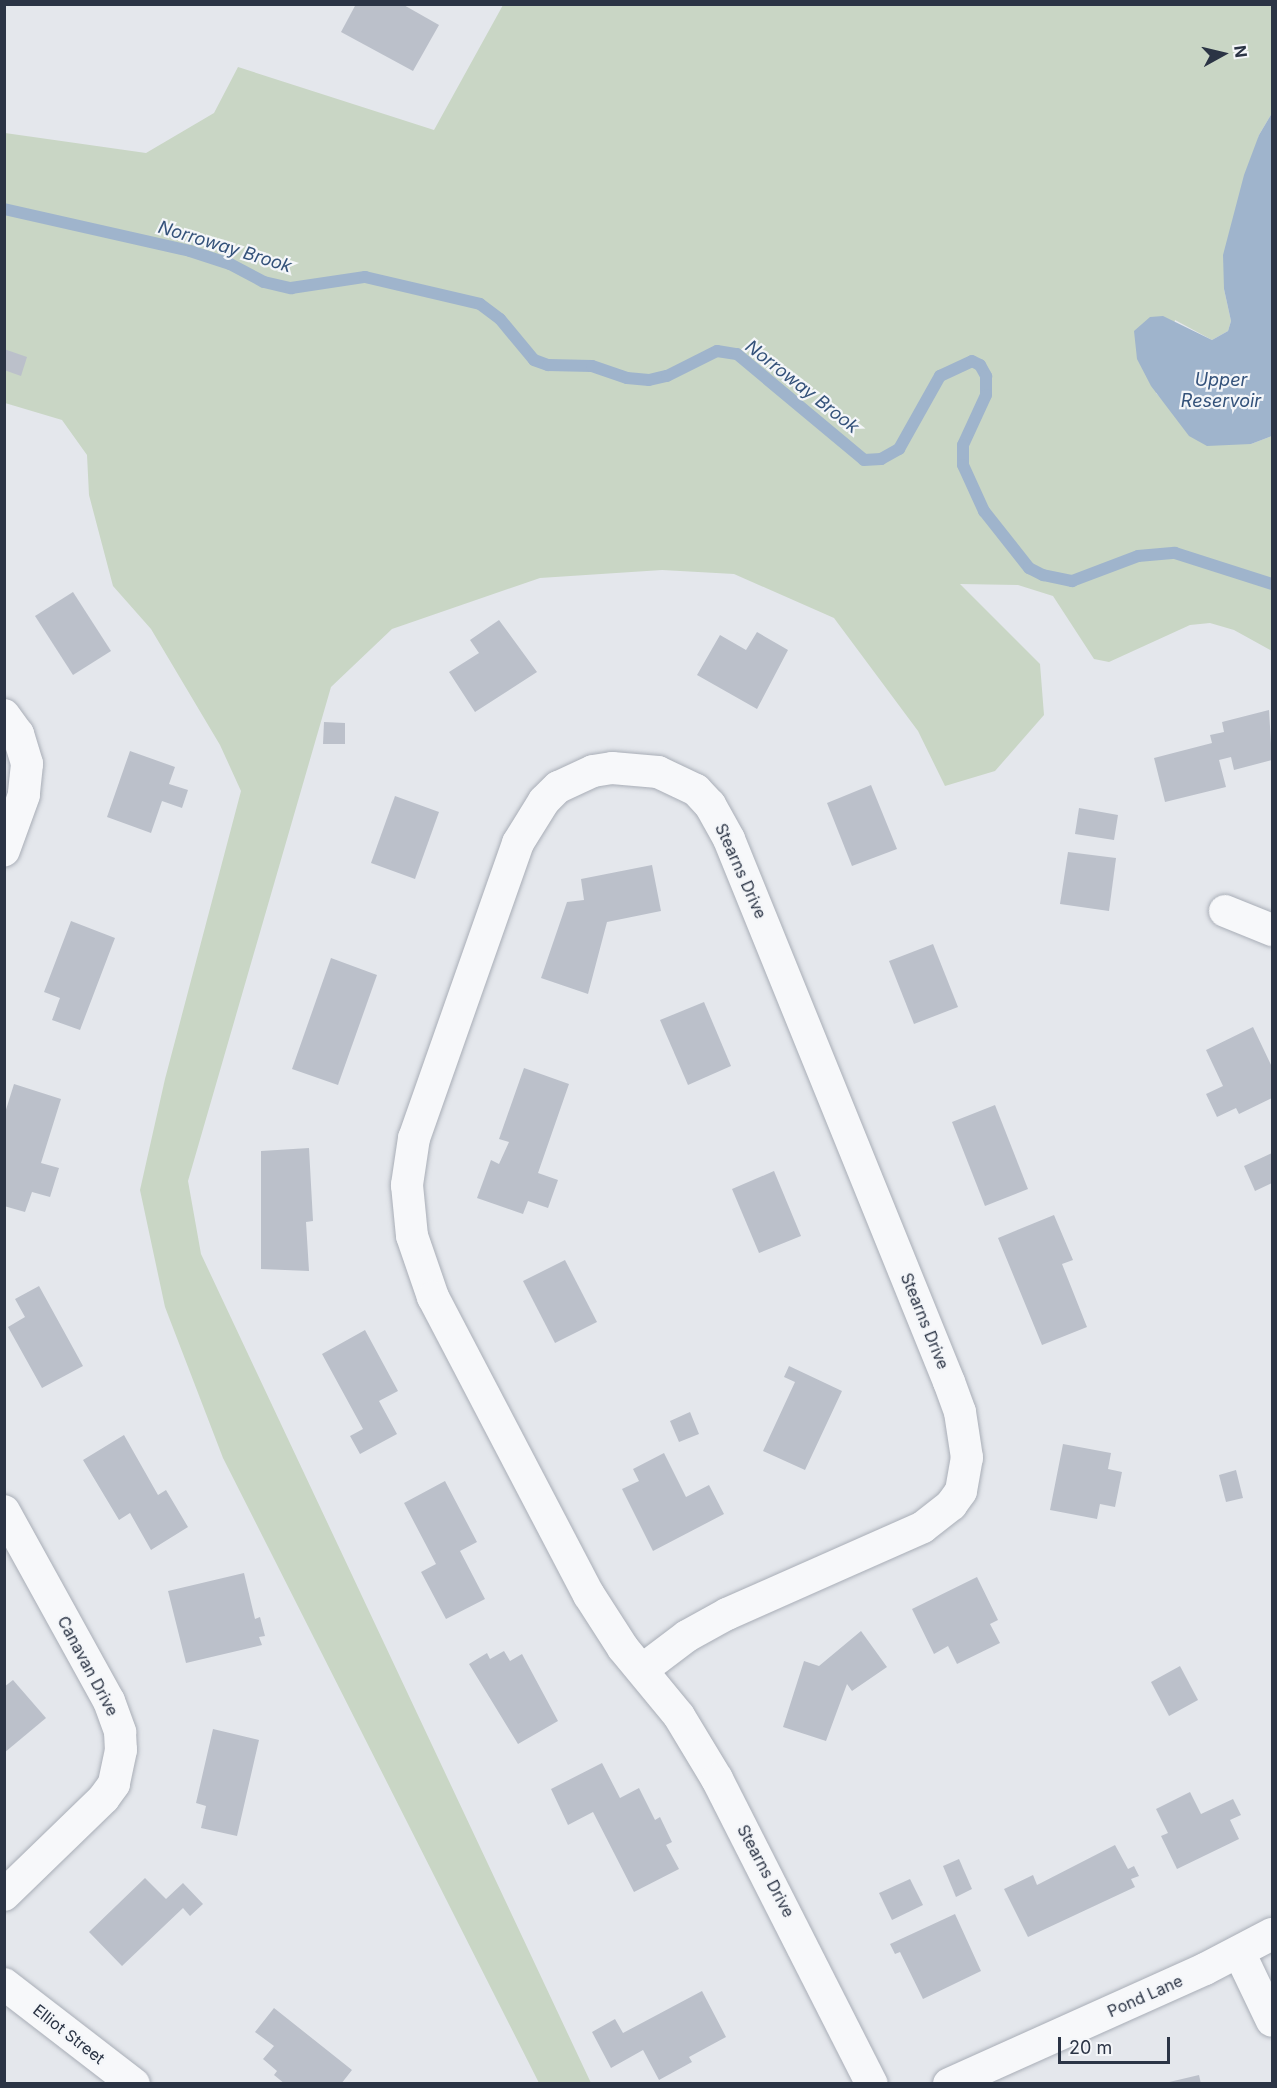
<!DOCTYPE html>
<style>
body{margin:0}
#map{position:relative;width:1277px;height:2088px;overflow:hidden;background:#e4e7ec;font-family:Inter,sans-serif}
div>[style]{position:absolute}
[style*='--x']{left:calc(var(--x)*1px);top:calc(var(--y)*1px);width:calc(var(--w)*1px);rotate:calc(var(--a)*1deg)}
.green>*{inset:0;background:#c9d6c5}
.water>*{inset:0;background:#9fb4cc}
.stream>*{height:12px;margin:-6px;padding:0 6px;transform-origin:6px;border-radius:6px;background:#9fb4cc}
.building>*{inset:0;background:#bbc0ca}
.roads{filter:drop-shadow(0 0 2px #a9aeb7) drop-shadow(0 0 2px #a9aeb7)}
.street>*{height:32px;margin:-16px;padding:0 16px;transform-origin:16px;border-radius:16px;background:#f7f8fa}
span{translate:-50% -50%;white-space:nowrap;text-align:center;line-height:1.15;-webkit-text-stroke:4.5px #f4f6f9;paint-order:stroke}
.street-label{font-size:16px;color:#2b3445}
.water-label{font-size:18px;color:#34527a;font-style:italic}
.frame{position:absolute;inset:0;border:6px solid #2b3445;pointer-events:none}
.north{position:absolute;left:1193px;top:24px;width:60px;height:60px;-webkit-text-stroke:4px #f4f6f9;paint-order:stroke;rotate:82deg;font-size:16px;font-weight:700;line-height:24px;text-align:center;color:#2b3445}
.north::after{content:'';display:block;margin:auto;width:21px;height:27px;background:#2b3445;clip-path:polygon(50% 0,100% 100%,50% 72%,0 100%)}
.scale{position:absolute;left:1058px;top:2037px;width:112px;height:27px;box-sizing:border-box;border:3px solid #2b3445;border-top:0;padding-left:8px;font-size:18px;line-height:21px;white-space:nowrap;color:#2b3445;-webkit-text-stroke:4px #f4f6f9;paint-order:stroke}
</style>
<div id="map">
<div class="green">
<div style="clip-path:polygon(503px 5px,1272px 5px,1272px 113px,1259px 135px,1224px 289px,1231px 321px,1228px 331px,1212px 340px,1175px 320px,1156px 393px,1164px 402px,1251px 444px,1272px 436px,1272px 651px,1234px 630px,1210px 623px,1190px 625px,1109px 662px,1094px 659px,1053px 596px,1018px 585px,960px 584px,1040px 664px,1044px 715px,995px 771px,945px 786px,918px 731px,834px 618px,734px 574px,662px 570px,540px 578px,392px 629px,331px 687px,188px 1181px,201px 1254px,591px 2083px,539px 2083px,223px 1458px,165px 1307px,140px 1190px,165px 1079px,241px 791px,220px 745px,151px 629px,113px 586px,89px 495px,87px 455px,62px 420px,5px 403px,5px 133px,146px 153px,214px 113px,238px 67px,434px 130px)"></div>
</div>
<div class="water">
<div style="clip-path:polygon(1272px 113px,1272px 436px,1251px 444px,1207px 446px,1189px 436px,1151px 386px,1137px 359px,1134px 331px,1150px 317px,1163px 316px,1212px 340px,1228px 331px,1231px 321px,1224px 289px,1223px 255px,1244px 175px,1259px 135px)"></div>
</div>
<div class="stream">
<div style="--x:4;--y:209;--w:191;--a:12.7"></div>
<div style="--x:190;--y:251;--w:42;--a:18"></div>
<div style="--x:230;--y:264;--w:38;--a:28"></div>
<div style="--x:264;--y:282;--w:28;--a:13"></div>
<div style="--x:291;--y:288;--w:75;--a:-8.5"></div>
<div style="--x:365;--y:277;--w:118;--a:13.2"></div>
<div style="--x:480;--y:304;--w:25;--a:37"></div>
<div style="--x:500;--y:319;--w:53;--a:50.3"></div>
<div style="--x:534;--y:360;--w:15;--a:20"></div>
<div style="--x:548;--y:365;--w:44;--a:1.3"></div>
<div style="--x:592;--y:366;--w:37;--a:19"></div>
<div style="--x:627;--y:378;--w:22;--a:5"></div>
<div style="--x:649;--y:380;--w:18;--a:-13"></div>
<div style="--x:667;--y:376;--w:56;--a:-26.6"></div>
<div style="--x:717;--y:351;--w:20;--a:9"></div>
<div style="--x:737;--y:354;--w:165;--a:39.8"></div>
<div style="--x:864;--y:460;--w:17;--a:-3"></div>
<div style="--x:881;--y:459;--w:21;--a:-29"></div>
<div style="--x:899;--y:449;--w:84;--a:-60.7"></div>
<div style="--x:940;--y:376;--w:35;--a:-25"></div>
<div style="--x:972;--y:361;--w:9;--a:27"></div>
<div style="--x:980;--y:365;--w:13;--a:61"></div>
<div style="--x:986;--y:376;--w:19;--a:90"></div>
<div style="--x:986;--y:395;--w:55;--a:114.7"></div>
<div style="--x:963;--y:445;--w:20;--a:90"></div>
<div style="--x:963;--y:465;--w:51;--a:65.5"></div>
<div style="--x:984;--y:511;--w:73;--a:51.7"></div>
<div style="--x:1029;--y:568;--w:16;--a:27"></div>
<div style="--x:1043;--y:575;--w:30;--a:12"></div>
<div style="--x:1072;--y:581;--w:71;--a:-20.7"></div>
<div style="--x:1138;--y:556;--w:37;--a:-5"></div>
<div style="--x:1175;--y:553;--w:102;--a:17.7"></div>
</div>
<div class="building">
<div style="clip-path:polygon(356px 4px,402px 4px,439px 25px,413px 71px,341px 32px)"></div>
<div style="clip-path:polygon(4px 349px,27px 357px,21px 376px,4px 370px)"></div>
<div style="clip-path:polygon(73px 592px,111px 651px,73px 675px,35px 616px)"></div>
<div style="clip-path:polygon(499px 620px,537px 672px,475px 712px,449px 672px,479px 653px,470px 640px)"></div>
<div style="clip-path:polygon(757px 632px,788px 650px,757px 709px,697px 675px,720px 635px,746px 650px)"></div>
<div style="clip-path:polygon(1269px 710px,1272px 760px,1234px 770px,1231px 757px,1219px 760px,1226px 787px,1165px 802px,1154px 758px,1212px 743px,1210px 735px,1224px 732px,1222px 722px)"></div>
<div style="clip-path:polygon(324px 722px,345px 723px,345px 744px,323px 744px)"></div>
<div style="clip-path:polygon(130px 751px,175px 767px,169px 784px,188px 790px,182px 808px,162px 801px,151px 833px,107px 817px)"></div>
<div style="clip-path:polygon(871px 785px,897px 849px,852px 866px,827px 803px)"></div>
<div style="clip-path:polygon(395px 796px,439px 812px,415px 879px,371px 863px)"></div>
<div style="clip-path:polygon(1079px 808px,1118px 815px,1114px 840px,1075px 834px)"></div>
<div style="clip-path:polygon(1068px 852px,1116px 858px,1109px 911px,1060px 904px)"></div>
<div style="clip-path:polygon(652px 865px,661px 911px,607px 922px,588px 994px,541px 978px,567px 902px,584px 900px,581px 879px)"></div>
<div style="clip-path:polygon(71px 921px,115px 938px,80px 1030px,52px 1020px,60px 998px,44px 992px)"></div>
<div style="clip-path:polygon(933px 944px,958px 1007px,914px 1024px,889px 961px)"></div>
<div style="clip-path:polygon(331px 958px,377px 975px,338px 1085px,292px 1069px)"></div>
<div style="clip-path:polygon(704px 1002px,731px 1066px,688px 1085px,660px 1020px)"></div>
<div style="clip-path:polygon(1253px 1027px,1272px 1067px,1272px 1098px,1239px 1114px,1236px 1108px,1217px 1117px,1206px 1094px,1223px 1086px,1206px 1050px)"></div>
<div style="clip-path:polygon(524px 1068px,569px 1084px,538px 1173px,558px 1180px,548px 1208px,528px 1201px,523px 1214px,477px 1198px,491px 1160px,499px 1164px,509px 1142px,499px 1139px)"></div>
<div style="clip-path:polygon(14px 1084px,61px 1099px,41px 1163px,59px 1168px,50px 1197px,32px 1192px,25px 1212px,4px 1206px,4px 1116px)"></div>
<div style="clip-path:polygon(995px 1105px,1028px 1189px,985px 1206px,952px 1122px)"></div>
<div style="clip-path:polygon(309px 1148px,313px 1221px,306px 1222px,309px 1271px,261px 1269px,261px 1151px)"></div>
<div style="clip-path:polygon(1272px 1153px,1272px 1183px,1255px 1191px,1244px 1166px)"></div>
<div style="clip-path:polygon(774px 1171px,801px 1236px,759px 1253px,732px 1189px)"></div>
<div style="clip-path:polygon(1054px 1215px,1073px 1260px,1062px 1264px,1087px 1327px,1042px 1345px,998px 1238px)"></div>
<div style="clip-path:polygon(565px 1260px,597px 1322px,555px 1343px,523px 1281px)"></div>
<div style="clip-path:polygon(39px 1286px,83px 1366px,42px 1388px,8px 1327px,25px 1317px,15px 1299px)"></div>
<div style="clip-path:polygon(365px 1330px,398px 1391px,379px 1401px,397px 1434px,360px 1454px,350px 1436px,363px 1429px,322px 1354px)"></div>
<div style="clip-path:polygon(789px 1366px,842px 1391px,805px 1470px,763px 1451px,795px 1382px,784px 1377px)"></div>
<div style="clip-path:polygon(690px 1412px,699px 1434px,679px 1442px,670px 1421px)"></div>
<div style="clip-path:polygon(124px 1435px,158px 1495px,166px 1490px,188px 1527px,151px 1550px,130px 1513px,119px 1520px,83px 1460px)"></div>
<div style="clip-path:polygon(1063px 1444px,1111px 1453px,1108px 1469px,1122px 1472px,1115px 1507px,1100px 1504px,1097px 1519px,1050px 1510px)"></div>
<div style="clip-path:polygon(664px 1453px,686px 1497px,709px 1485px,724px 1514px,653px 1551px,622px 1489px,639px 1481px,633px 1469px)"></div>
<div style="clip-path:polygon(1236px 1470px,1243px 1498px,1226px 1502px,1219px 1475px)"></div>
<div style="clip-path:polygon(445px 1481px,477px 1542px,460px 1551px,485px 1599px,446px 1619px,421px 1572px,436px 1564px,404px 1503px)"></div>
<div style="clip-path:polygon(244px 1573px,255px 1619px,260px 1617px,265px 1636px,259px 1637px,262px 1645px,186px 1663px,168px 1591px)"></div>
<div style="clip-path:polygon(977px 1577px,998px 1620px,990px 1624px,1000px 1643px,957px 1664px,948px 1646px,934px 1654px,912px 1609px)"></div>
<div style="clip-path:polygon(861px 1631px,887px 1667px,852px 1691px,847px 1684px,826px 1741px,783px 1727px,804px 1661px,819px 1666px)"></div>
<div style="clip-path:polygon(504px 1651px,510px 1661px,522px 1654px,558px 1721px,518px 1744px,469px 1664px,487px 1653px,490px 1659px)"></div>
<div style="clip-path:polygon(1180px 1666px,1198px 1700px,1169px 1716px,1151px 1682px)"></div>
<div style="clip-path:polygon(13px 1680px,46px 1718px,4px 1753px,4px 1687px)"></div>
<div style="clip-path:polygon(213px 1729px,259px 1740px,237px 1836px,201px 1828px,206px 1806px,196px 1803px)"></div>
<div style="clip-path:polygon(602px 1763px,620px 1798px,639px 1788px,655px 1820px,660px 1817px,672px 1842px,666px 1845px,679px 1869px,634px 1892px,593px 1812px,568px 1825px,551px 1789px)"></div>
<div style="clip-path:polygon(1190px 1792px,1201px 1814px,1233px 1799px,1241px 1815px,1230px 1820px,1239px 1839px,1177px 1869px,1161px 1836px,1168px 1833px,1156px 1809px)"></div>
<div style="clip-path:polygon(1115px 1845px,1128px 1869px,1134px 1866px,1139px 1876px,1131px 1879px,1135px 1887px,1028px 1937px,1004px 1889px,1033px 1875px,1037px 1885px)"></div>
<div style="clip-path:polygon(959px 1859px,972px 1889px,956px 1897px,943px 1866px)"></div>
<div style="clip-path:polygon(145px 1878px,166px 1899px,183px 1883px,203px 1904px,190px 1916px,183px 1908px,122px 1966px,89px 1932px)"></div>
<div style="clip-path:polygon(910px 1879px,923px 1905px,892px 1920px,879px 1893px)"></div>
<div style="clip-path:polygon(955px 1914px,981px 1971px,923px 1999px,900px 1952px,895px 1954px,890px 1944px)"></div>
<div style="clip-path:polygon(702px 1991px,726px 2037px,689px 2057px,692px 2062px,659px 2080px,643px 2050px,611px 2068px,592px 2032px,615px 2019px,623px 2033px)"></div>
<div style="clip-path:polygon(274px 2008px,352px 2070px,341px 2084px,285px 2084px,274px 2075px,277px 2071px,263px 2059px,274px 2046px,255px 2032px)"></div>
<div style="clip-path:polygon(1199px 2075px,1201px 2084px,1165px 2084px,1165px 2083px)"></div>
</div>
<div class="roads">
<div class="street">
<div style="--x:4;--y:715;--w:24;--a:54"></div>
<div style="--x:18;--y:734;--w:31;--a:73"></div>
<div style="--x:27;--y:764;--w:31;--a:96"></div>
<div style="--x:24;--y:795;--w:59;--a:110"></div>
<div style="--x:1225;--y:911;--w:51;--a:22"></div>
<div style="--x:4;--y:1511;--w:217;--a:61.1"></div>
<div style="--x:109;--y:1701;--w:33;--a:70"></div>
<div style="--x:120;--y:1732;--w:18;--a:87"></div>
<div style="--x:121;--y:1750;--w:35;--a:102"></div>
<div style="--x:114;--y:1784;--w:17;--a:126"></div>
<div style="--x:104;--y:1798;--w:139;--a:135.9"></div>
<div style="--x:642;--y:1670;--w:56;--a:-37.1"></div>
<div style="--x:687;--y:1636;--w:46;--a:-28.8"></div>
<div style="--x:727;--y:1614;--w:214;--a:-23.9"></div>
<div style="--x:923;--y:1527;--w:36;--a:-38"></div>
<div style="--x:951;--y:1505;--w:17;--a:-54"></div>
<div style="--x:961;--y:1491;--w:34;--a:-80"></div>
<div style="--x:967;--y:1458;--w:47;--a:-98.7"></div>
<div style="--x:960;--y:1412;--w:32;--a:-110"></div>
<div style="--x:949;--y:1382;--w:586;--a:-112.06"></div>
<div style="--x:729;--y:839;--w:39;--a:-119"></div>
<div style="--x:710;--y:805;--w:21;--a:-133"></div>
<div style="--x:696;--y:790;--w:42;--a:-154.7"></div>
<div style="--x:658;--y:772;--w:46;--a:-175"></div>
<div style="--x:612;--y:768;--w:19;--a:171"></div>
<div style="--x:593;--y:771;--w:38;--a:155"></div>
<div style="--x:558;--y:787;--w:20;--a:135"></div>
<div style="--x:544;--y:801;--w:49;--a:121.8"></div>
<div style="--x:518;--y:843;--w:313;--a:109.4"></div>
<div style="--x:414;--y:1138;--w:48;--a:98.5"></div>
<div style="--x:407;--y:1185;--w:51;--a:84.4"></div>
<div style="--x:412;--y:1236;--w:65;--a:71"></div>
<div style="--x:433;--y:1297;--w:336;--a:62.4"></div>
<div style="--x:589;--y:1595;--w:63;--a:57.3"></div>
<div style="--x:623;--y:1648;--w:88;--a:50.5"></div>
<div style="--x:679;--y:1716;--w:74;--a:58.9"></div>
<div style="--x:717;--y:1779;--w:342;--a:63.1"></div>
<div style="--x:1239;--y:1952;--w:76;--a:64.4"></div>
<div style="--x:4;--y:1984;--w:164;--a:37.6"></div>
<div style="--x:949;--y:2084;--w:281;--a:-24.2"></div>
<div style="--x:1205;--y:1969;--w:76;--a:-27.6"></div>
</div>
</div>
<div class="street-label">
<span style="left:741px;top:871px;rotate:66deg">Stearns Drive</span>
<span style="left:925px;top:1321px;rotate:68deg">Stearns Drive</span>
<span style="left:88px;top:1666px;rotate:62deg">Canavan Drive</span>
<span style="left:766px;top:1871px;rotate:62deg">Stearns Drive</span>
<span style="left:1145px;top:1996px;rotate:-24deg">Pond Lane</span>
<span style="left:69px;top:2034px;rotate:38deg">Elliot Street</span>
</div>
<div class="water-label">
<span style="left:225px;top:247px;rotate:17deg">Norroway Brook</span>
<span style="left:1221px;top:391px">Upper<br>Reservoir</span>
<span style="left:802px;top:387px;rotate:38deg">Norroway Brook</span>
</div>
<div class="frame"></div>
<div class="north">N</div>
<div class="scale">20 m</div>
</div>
